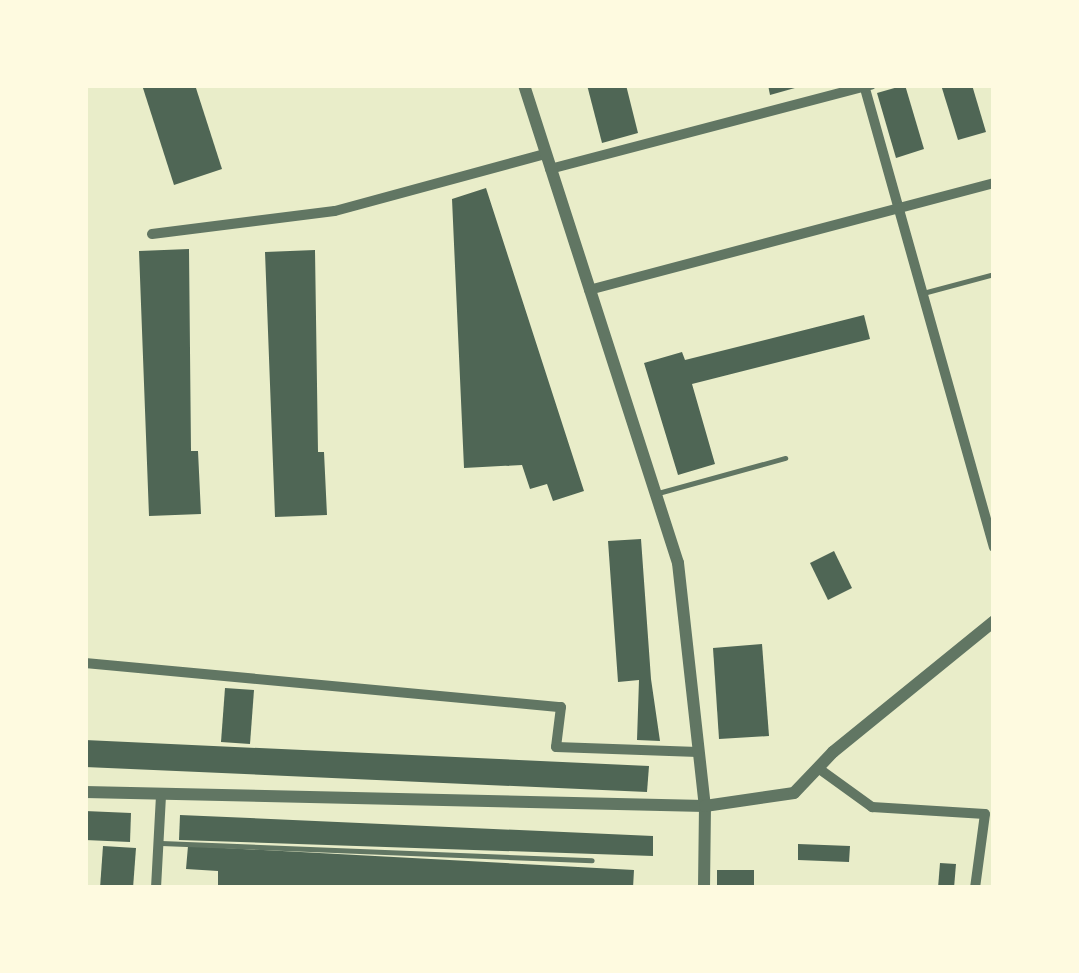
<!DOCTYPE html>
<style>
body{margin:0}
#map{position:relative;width:1079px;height:973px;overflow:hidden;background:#e9edc9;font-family:"Nunito Sans",sans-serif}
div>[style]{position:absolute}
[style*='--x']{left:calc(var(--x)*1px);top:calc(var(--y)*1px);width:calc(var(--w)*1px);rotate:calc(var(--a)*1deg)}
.building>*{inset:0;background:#4f6655}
.service>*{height:5px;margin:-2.5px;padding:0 2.5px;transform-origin:2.5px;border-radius:2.5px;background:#617663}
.minor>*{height:10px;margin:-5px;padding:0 5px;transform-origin:5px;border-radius:5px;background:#617663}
.tertiary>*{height:12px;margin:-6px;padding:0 6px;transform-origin:6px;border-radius:6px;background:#617663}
span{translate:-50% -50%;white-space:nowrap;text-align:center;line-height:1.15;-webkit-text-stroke:8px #fefae0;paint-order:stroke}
.frame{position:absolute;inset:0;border:88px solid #fefae0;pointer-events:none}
</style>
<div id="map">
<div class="building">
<div style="clip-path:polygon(142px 85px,195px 85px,222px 169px,174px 185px)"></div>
<div style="clip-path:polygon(587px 85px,626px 85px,638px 133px,602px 143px)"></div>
<div style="clip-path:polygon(768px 85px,802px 85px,802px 86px,770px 95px)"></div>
<div style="clip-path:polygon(905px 85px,924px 149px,896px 158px,877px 93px)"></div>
<div style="clip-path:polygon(941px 85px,972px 85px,986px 132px,958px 140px)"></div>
<div style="clip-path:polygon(486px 188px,584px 491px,553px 501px,547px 484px,530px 489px,522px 465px,464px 468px,452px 199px)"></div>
<div style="clip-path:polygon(189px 249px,191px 451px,198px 451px,201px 514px,149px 516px,139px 251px)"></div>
<div style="clip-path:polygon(315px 250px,318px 452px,324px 452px,327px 515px,275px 517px,265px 252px)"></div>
<div style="clip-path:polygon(864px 315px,870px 339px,692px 384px,715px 464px,678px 475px,644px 363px,682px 352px,685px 360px)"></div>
<div style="clip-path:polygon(641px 539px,651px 679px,660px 741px,637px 740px,639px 680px,618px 682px,608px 541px)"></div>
<div style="clip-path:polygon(834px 551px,852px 588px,828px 600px,810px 563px)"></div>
<div style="clip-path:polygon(762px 644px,769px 736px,719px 739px,713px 648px)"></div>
<div style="clip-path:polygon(225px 688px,254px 690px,250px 744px,221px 742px)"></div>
<div style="clip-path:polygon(85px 740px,649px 766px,647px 792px,85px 767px)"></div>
<div style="clip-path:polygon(85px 811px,131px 813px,130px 842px,85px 840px)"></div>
<div style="clip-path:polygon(180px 815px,653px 836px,653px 856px,179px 840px)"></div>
<div style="clip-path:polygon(798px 844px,850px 846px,849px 862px,798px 860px)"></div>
<div style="clip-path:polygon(103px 846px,136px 848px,133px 888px,100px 888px)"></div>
<div style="clip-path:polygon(188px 846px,634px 870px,633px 888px,218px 888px,218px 871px,186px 869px)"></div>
<div style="clip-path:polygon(940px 863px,956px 864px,954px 888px,938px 888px)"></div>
<div style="clip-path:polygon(717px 870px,754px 870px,754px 888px,717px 888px)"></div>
</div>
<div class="service">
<div style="--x:923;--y:293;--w:73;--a:-15"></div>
<div style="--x:658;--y:493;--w:132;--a:-15.4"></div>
<div style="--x:161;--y:843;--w:431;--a:2.3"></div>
</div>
<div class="minor">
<div style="--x:864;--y:85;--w:480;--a:74.3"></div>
<div style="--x:550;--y:169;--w:332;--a:-14.7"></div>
<div style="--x:152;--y:234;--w:184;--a:-7.2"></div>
<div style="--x:335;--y:211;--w:218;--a:-15.2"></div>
<div style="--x:589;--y:290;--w:419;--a:-14.8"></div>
<div style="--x:85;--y:663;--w:478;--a:5.3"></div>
<div style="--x:561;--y:707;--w:40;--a:97.1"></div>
<div style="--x:556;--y:747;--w:142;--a:2"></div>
<div style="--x:818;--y:768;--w:67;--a:35.8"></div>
<div style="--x:872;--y:807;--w:113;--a:3.5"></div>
<div style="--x:985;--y:814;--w:75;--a:97.7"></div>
<div style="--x:156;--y:888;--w:92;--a:-86.9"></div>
</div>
<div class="tertiary">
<div style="--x:524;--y:85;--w:502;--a:72.14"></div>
<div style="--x:678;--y:563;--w:244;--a:83.7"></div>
<div style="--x:705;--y:806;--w:82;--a:90.7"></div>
<div style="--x:85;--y:792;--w:620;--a:1.29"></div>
<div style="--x:705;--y:806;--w:90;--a:-8.3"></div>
<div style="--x:794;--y:793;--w:57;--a:-46.4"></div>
<div style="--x:833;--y:752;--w:208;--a:-39.1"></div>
</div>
<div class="frame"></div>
</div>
